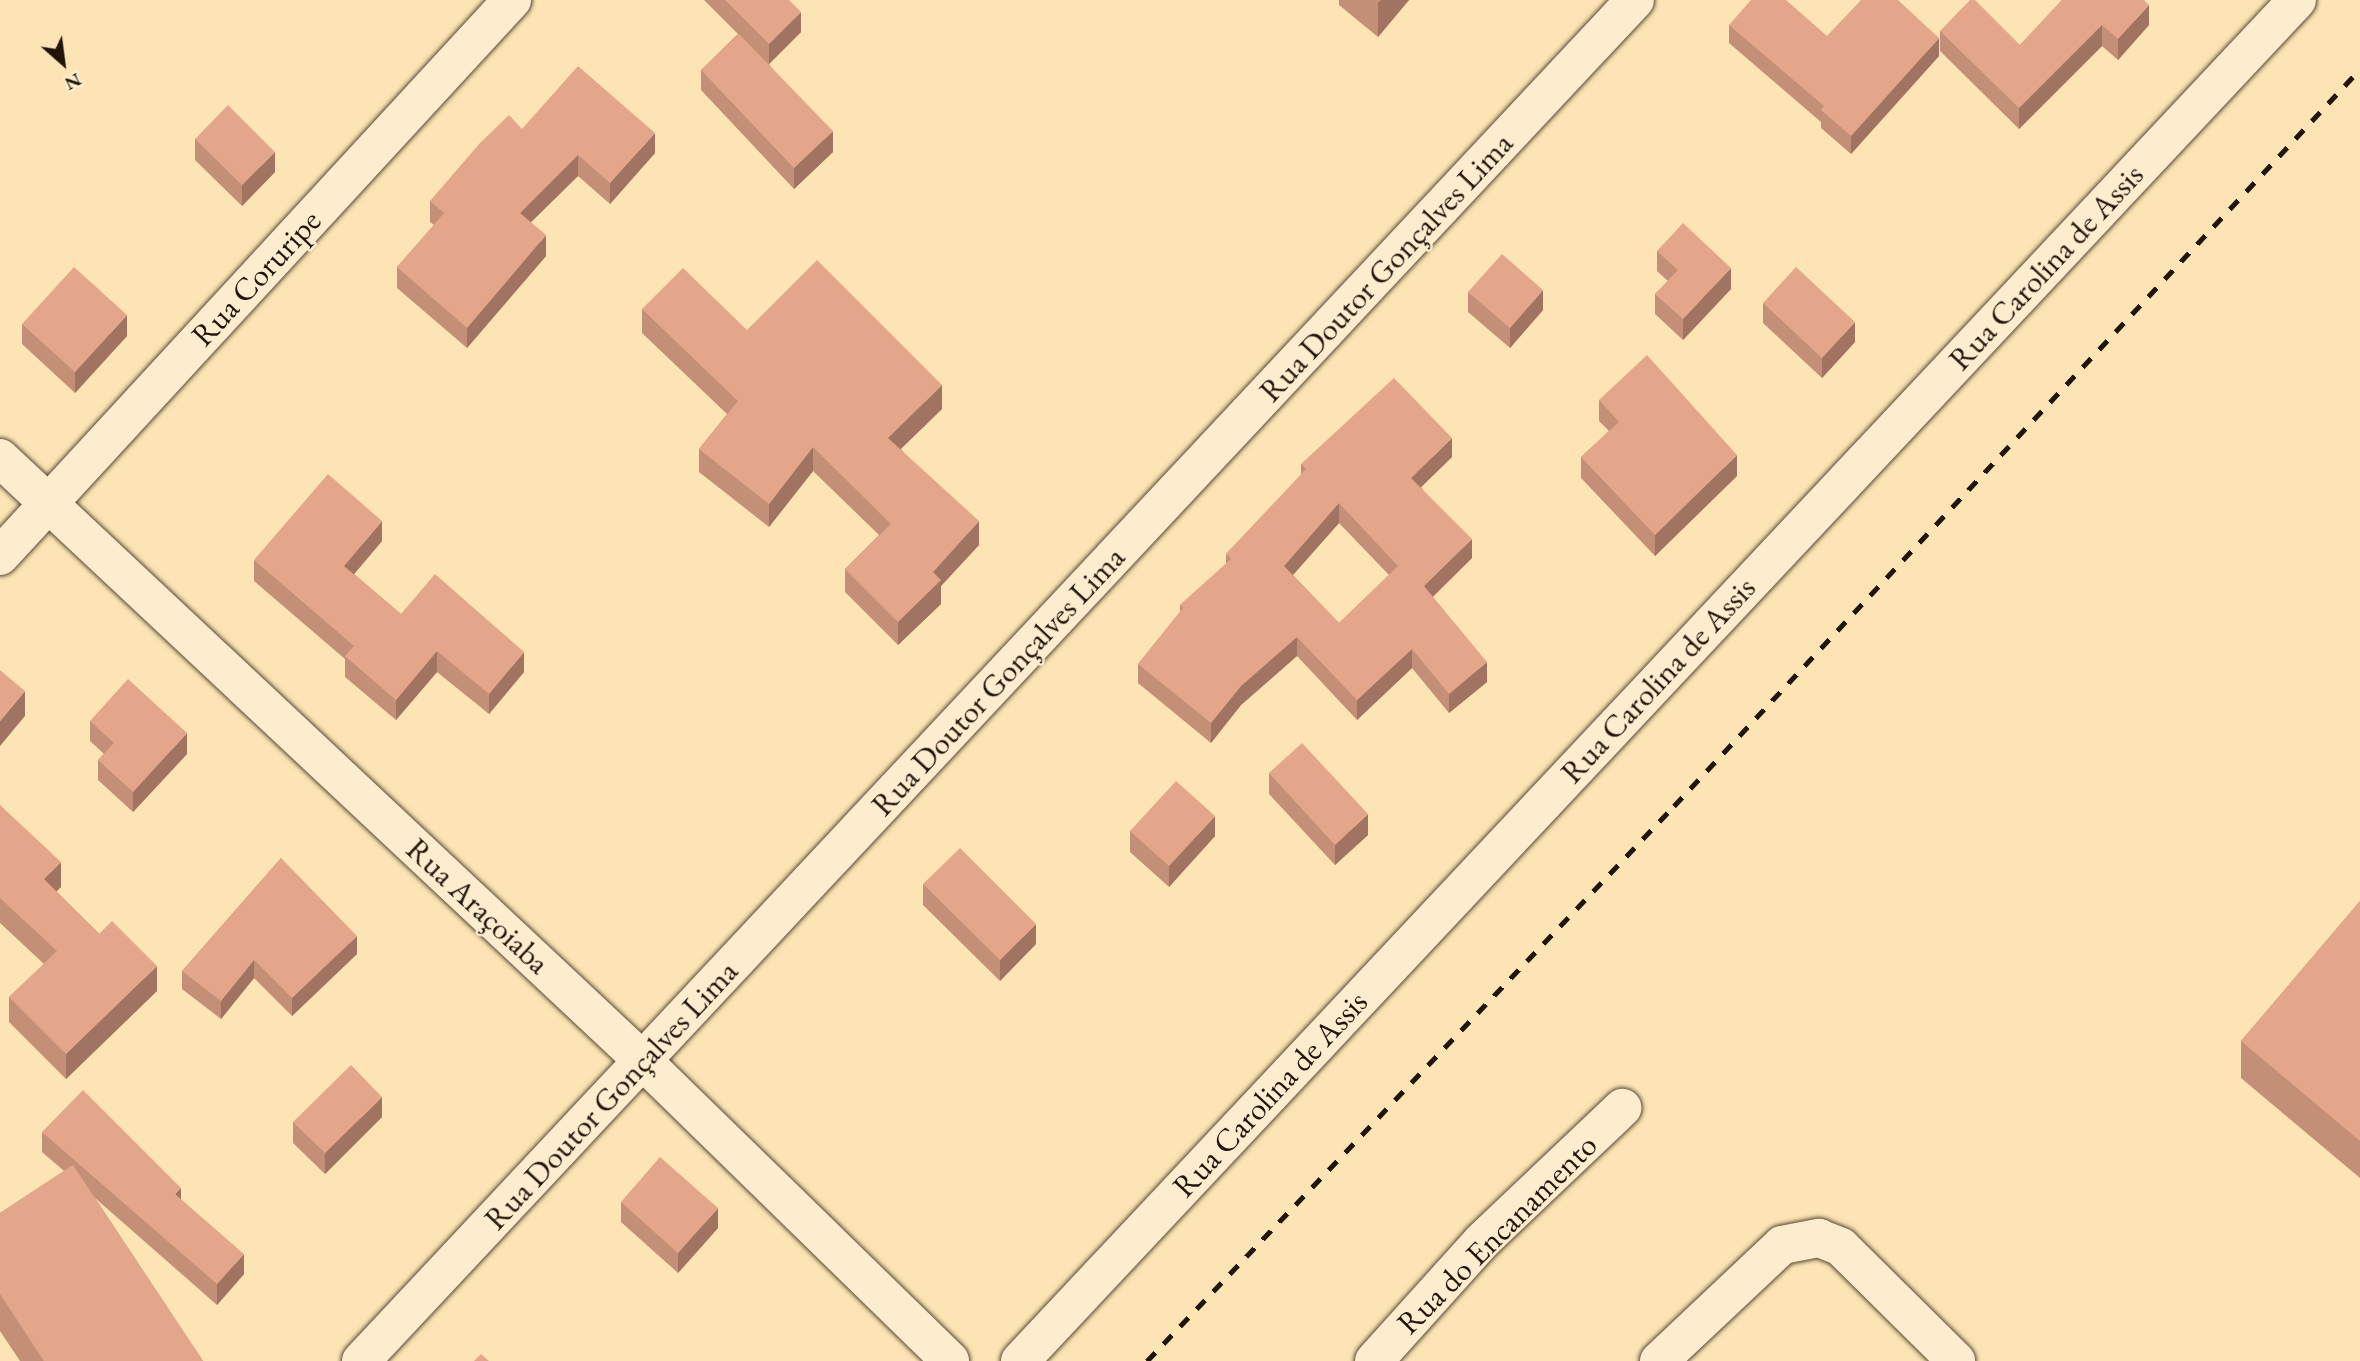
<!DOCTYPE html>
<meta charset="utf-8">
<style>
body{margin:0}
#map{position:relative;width:2360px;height:1361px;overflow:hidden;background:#fce4b4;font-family:"EB Garamond",serif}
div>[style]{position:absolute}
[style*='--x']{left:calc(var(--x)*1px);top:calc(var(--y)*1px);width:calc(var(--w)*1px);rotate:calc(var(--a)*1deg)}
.roads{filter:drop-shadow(0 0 2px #584935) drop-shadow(0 0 2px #584935)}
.street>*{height:38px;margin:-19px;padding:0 19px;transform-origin:19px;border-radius:19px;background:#fdedce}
.rail>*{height:5px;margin-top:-2.5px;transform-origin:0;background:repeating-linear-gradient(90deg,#21150b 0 12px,transparent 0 24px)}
.wall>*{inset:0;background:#c48f77}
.shaded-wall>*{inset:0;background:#a07461}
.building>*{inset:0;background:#e4a68a}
span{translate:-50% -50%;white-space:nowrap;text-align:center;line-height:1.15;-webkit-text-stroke:5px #fdedce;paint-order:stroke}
.street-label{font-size:32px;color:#21150b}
.north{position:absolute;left:28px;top:28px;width:70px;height:70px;-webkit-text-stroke:5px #fdedce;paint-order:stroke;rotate:152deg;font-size:19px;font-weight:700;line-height:28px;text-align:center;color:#21150b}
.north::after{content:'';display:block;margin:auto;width:24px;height:32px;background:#21150b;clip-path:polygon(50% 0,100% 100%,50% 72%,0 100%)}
</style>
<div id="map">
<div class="roads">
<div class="street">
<div style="--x:0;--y:458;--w:882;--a:43.16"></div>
<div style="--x:643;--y:1061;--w:429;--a:44.3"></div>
<div style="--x:0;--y:556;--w:756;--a:-47.36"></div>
<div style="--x:361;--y:1361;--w:1864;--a:-46.89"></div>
<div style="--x:1020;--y:1361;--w:1866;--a:-46.82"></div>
<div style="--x:1374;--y:1361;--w:160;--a:-48"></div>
<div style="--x:1481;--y:1242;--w:195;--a:-43.5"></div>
<div style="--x:1659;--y:1361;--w:169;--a:-43.3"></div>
<div style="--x:1782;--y:1245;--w:38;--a:-11"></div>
<div style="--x:1819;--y:1238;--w:24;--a:22"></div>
<div style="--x:1841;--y:1247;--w:162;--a:44.7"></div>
</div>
</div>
<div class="rail">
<div style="--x:1147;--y:1361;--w:765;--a:-46.48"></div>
<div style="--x:1674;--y:806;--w:1007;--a:-47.05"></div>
</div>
<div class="wall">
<div style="clip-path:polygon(704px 0,789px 0,801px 32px,769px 64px,833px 152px,794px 189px,701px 90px,701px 70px,738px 34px)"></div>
<div style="clip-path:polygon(1339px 0,1409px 0,1378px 37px,1339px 5px)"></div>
<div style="clip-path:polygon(2062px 0,2149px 25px,2118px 60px,2102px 46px,2019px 129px,1940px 51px,1940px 31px,2020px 45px)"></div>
<div style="clip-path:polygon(1729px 25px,1827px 36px,1939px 56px,1851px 154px,1821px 128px,1821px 122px,1729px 43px)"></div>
<div style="clip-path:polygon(522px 129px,655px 153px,610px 204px,578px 176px,531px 222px,546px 256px,467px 348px,397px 288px,397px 267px,434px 225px,430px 222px,430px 201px)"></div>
<div style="clip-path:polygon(195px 139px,275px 172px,242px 206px,195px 160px)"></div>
<div style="clip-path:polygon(1657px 251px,1731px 289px,1683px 340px,1655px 314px,1655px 294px,1668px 281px,1657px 271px)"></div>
<div style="clip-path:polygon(1468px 292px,1543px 310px,1510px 348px,1468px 312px)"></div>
<div style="clip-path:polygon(1763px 303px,1855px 342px,1822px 378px,1763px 323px)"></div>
<div style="clip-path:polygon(642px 309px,747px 330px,942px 409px,901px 449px,979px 545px,941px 586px,941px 604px,898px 645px,845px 592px,845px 569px,879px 535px,813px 471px,769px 527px,699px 472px,699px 449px,727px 414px,642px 333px)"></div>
<div style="clip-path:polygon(22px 324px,127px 336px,75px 393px,22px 344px)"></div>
<div style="clip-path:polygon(1599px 400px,1737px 476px,1655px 556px,1581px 478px,1581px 457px,1609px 431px,1599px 421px)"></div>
<div style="clip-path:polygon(evenodd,1452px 457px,1421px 487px,1472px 558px,1433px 597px,1487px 682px,1449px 713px,1412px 668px,1357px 720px,1297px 656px,1241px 705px,1211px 743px,1138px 683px,1138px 664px,1180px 612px,1180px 605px,1226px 564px,1226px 554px,1301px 475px,1301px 464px,1452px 457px,1339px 523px,1389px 575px,1339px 623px,1293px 575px,1339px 523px)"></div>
<div style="clip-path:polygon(382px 541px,354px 574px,401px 614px,524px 672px,489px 714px,437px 672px,396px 720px,345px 677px,345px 659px,254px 581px,254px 560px)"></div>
<div style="clip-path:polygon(90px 721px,187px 754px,133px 812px,98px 780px,98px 760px,104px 754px,90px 741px)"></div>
<div style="clip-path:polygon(1269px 773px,1368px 835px,1335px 865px,1269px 794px)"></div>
<div style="clip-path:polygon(0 805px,61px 887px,56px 891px,157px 991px,66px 1079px,9px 1022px,9px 997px,44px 964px,0 923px)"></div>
<div style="clip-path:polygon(1130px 831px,1215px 836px,1169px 887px,1130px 852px)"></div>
<div style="clip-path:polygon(281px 858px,357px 954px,292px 1016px,254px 978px,221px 1019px,182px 989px,182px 971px)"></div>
<div style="clip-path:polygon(923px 884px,1036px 944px,1000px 981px,923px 905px)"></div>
<div style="clip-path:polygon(2360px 901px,2360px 1178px,2241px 1078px,2241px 1041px)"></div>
<div style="clip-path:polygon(382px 1117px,325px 1174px,293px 1143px,293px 1122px)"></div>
<div style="clip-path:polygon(42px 1132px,181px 1200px,244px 1274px,217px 1305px,95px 1198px,203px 1361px,20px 1361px,0 1331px,0 1213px,64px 1171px,42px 1152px)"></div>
<div style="clip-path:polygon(621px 1202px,718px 1228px,678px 1273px,621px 1222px)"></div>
</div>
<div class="shaded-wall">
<div style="clip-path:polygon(1381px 0,1409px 0,1378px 37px,1378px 3px)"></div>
<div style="clip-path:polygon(2149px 5px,2149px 25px,2118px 60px,2118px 39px)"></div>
<div style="clip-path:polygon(801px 12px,801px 32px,769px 64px,769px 44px)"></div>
<div style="clip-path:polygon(2102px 25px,2102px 46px,2019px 129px,2019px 108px)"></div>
<div style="clip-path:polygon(1939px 38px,1939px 56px,1851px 154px,1851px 136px)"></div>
<div style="clip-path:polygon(833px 131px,833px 152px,794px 189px,794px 168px)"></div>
<div style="clip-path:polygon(655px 133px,655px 153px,610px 204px,610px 183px)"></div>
<div style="clip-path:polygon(275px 152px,275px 172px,242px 206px,242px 185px)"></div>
<div style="clip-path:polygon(578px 155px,578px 176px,520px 233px,520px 213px)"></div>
<div style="clip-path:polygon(546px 235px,546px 256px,467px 348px,467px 328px)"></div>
<div style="clip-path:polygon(1731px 268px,1731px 289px,1683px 340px,1683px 319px)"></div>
<div style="clip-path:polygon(1543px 290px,1543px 310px,1510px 348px,1510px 328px)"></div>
<div style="clip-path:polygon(127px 315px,127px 336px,75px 393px,75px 372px)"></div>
<div style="clip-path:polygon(1855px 322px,1855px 342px,1822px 378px,1822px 358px)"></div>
<div style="clip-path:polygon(942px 385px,942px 409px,888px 461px,888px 438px)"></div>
<div style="clip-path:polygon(1452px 438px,1452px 457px,1411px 497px,1411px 478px)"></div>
<div style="clip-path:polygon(813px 447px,813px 471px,769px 527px,769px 504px)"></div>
<div style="clip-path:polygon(1737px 455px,1737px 476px,1655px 556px,1655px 535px)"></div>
<div style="clip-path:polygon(1339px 503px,1339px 523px,1284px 585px,1284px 566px)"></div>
<div style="clip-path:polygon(382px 521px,382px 541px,344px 586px,344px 566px)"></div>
<div style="clip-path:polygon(979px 521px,979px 545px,941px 586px,941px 604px,898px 645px,898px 622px,933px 572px)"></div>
<div style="clip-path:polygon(1472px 539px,1472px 558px,1424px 605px,1424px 586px)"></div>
<div style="clip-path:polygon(1297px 637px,1297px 656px,1241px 705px,1211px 743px,1211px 723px,1241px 686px)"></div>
<div style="clip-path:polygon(1412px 649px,1412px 668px,1357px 720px,1357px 700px)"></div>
<div style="clip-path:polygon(437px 651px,437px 672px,396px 720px,396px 700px)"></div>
<div style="clip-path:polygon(524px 652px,524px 672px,489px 714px,489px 694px)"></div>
<div style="clip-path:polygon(1487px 662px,1487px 682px,1449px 713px,1449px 694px)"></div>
<div style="clip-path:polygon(25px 691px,25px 716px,0 746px,0 721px)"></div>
<div style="clip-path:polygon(187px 733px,187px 754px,133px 812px,133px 792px)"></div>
<div style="clip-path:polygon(1368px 814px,1368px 835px,1335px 865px,1335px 845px)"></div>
<div style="clip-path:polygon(1215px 816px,1215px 836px,1169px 887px,1169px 866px)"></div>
<div style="clip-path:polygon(61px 862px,61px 887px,44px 904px,44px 879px)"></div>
<div style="clip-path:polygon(1036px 924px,1036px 944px,1000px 981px,1000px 960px)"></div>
<div style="clip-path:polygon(357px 936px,357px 954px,292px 1016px,292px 998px)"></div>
<div style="clip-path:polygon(254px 960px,254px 978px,221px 1019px,221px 1001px)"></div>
<div style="clip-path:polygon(157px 966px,157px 991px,66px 1079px,66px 1054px)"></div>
<div style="clip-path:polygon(382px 1097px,382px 1117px,325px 1174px,325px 1153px)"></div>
<div style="clip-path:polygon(181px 1188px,181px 1208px,175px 1194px)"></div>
<div style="clip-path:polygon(718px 1208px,718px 1228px,678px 1273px,678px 1253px)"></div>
<div style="clip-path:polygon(244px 1254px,244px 1274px,217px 1305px,217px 1284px)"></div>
</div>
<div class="building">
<div style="clip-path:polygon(725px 0,789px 0,801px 12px,769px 44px)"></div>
<div style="clip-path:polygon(1751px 0,1786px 0,1827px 36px,1861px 0,1898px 0,1939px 38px,1851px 136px,1821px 110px,1824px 106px,1729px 25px)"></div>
<div style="clip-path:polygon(1970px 0,1975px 0,2020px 45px,2062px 0,2144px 0,2149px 5px,2118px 39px,2102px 25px,2019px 108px,1940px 31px)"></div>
<div style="clip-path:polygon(739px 34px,833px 131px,794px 168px,701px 70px)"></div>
<div style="clip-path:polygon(578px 66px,655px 133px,610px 183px,578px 155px,520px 213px,546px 235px,467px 328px,397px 267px,444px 213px,430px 201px,480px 143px,509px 115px,522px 129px)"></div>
<div style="clip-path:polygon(228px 105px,275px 152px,242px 185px,195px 139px)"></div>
<div style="clip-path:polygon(1683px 223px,1731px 268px,1683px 319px,1655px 294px,1678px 270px,1657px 251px)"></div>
<div style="clip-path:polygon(1502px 254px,1543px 290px,1510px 328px,1468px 292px)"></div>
<div style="clip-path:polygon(817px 260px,942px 385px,888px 438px,979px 521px,933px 572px,941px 580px,898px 622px,845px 569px,891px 524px,813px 447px,769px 504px,699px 449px,738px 401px,642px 309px,683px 268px,747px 330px)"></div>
<div style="clip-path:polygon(74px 267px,127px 315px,75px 372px,22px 324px)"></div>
<div style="clip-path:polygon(1796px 267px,1855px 322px,1822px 358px,1763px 303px)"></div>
<div style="clip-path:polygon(1647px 355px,1737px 455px,1655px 535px,1581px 457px,1619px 422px,1599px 400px)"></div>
<div style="clip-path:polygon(evenodd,1394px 378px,1452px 438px,1411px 478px,1472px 539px,1424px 586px,1487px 662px,1449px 694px,1412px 649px,1357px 700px,1297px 637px,1241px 686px,1211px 723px,1138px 664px,1183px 608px,1180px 605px,1231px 559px,1226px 554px,1306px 469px,1301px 464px,1394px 378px,1339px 503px,1398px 566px,1339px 623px,1284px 566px,1339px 503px)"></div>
<div style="clip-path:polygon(328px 474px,382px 521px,344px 566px,401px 614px,435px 574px,524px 652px,489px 694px,437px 651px,396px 700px,345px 656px,354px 646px,254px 560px)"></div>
<div style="clip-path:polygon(0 670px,25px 691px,0 721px)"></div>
<div style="clip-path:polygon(128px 679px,187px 733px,133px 792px,98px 760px,114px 743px,90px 721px)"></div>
<div style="clip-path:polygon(1302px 743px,1368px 814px,1335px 845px,1269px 773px)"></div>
<div style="clip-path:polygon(1176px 781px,1215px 816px,1169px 866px,1130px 831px)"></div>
<div style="clip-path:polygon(0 805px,61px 862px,44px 879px,99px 934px,112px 921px,157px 966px,66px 1054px,9px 997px,57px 951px,0 898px)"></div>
<div style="clip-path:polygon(960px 848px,1036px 924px,1000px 960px,923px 884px)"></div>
<div style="clip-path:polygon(281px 858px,357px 936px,292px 998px,254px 960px,221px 1001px,182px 971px)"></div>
<div style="clip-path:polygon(2360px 901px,2360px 1141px,2241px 1041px)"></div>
<div style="clip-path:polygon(351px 1065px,382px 1097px,325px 1153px,293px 1122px)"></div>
<div style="clip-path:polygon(83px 1090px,181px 1188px,175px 1194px,244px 1254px,217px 1284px,42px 1132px)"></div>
<div style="clip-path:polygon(660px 1157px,718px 1208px,678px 1253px,621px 1202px)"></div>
<div style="clip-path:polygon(73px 1165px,203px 1361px,44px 1361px,0 1294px,0 1213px)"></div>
<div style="clip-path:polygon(481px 1354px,489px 1361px,474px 1361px)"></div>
</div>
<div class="street-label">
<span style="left:1386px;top:267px;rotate:-47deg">Rua Doutor Gonçalves Lima</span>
<span style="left:2046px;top:267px;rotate:-47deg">Rua Carolina de Assis</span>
<span style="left:256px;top:278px;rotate:-47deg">Rua Coruripe</span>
<span style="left:1658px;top:680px;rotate:-47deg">Rua Carolina de Assis</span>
<span style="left:998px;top:681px;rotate:-47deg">Rua Doutor Gonçalves Lima</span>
<span style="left:478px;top:906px;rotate:43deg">Rua Araçoiaba</span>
<span style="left:1270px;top:1094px;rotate:-47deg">Rua Carolina de Assis</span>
<span style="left:611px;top:1095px;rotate:-47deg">Rua Doutor Gonçalves Lima</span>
<span style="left:1497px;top:1234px;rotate:-45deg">Rua do Encanamento</span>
</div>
<div class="north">N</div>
</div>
